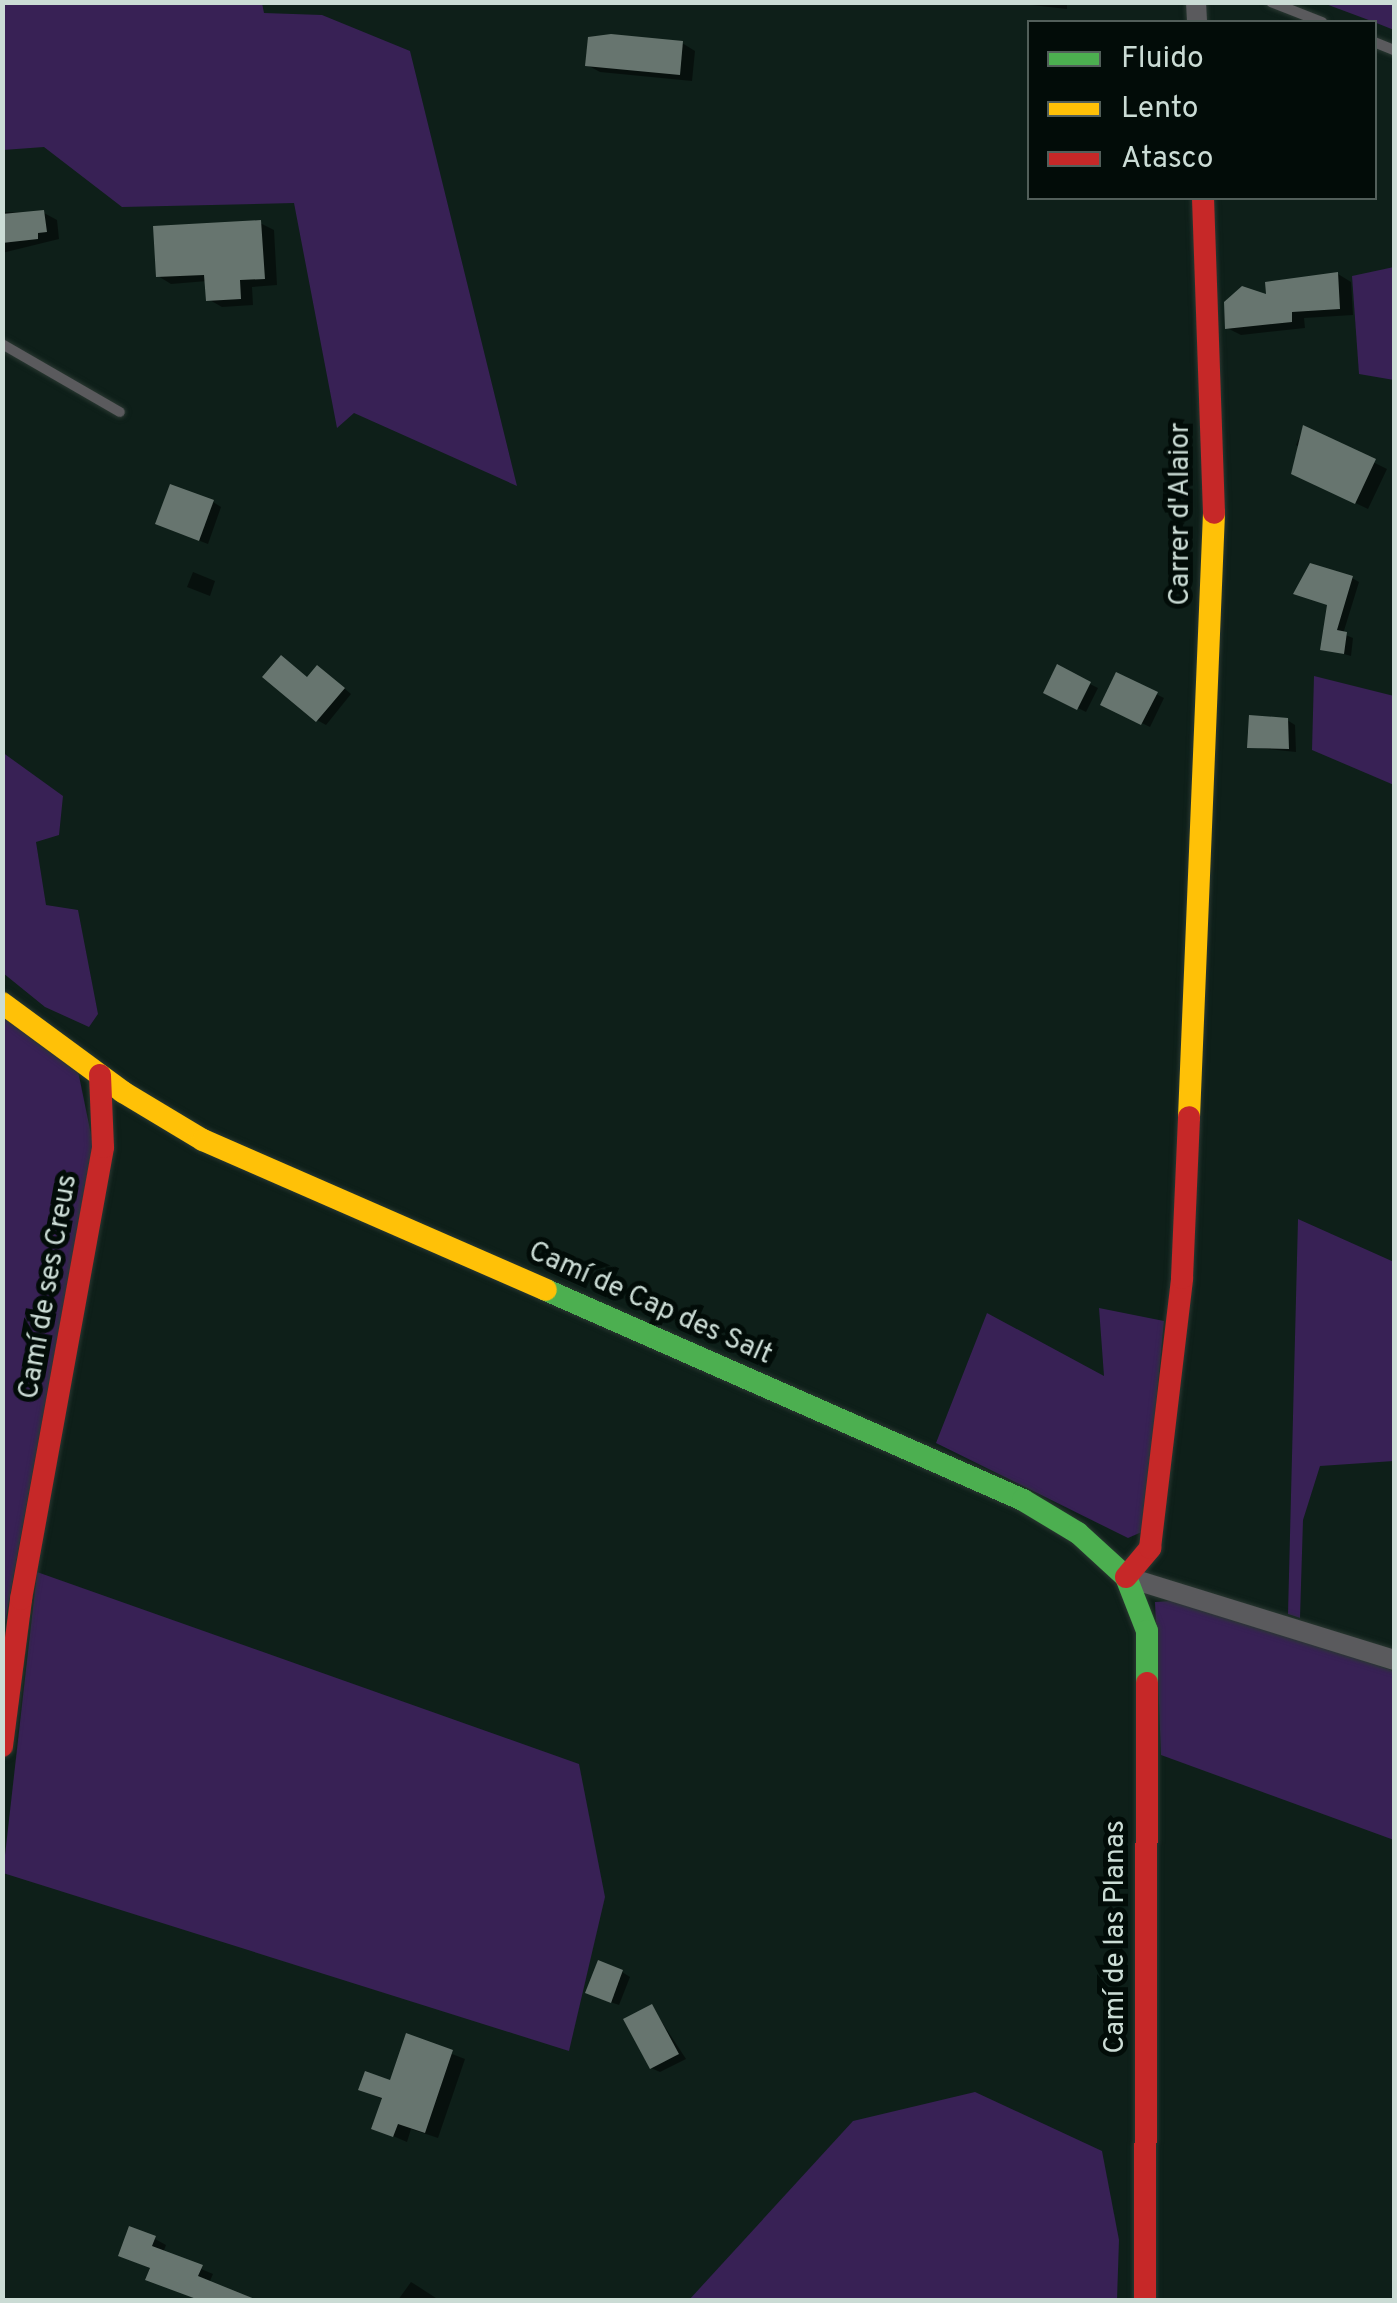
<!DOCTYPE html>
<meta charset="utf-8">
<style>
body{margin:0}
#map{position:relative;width:1397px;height:2303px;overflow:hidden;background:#0e1f19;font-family:Overpass,sans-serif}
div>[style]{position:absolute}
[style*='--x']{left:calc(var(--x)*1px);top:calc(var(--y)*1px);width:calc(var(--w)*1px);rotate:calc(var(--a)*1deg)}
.green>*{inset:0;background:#382155}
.shadow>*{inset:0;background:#0007}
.building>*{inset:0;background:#67756f}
.roads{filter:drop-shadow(0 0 2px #2a3832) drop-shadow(0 0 2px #2a3832)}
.lane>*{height:10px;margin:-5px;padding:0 5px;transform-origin:5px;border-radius:5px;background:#5a5a5d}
.street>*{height:20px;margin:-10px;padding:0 10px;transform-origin:10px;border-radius:10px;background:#5a5a5d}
.fast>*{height:22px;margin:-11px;padding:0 11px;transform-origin:11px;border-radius:11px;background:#4caf50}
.slow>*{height:22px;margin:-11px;padding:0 11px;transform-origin:11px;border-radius:11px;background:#ffc107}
.jam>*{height:22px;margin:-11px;padding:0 11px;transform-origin:11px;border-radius:11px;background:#c62828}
span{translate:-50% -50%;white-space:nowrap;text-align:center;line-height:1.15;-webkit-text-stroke:10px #020c08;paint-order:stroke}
.street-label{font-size:28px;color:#cbdcd5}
.frame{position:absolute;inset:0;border:5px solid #cbdcd5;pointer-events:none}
.legend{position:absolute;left:1027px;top:20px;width:350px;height:180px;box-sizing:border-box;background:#020c08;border:2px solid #525f5a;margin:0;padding:12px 18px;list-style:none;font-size:30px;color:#cbdcd5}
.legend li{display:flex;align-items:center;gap:20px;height:50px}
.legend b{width:50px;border:2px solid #525f5a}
</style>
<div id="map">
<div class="green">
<div style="clip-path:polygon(3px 2px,262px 3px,264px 13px,322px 15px,410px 51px,517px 486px,354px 413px,337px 428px,294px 203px,122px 207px,44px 147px,3px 150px)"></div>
<div style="clip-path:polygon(1323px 3px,1394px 3px,1394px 30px,1374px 22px)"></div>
<div style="clip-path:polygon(1394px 267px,1394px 380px,1359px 374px,1352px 276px)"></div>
<div style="clip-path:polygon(1314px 676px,1394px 696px,1394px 785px,1312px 750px)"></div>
<div style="clip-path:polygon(2px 752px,63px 796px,59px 835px,36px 842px,46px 905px,78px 910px,98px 1014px,89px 1027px,45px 1007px,3px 973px)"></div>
<div style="clip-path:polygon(3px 1017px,78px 1071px,93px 1144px,3px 1634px)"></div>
<div style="clip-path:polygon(1298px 1219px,1394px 1262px,1394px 1461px,1320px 1466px,1303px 1520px,1300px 1618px,1288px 1614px)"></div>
<div style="clip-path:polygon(1099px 1308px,1164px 1321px,1144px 1531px,1128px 1538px,936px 1443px,987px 1313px,1104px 1376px)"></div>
<div style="clip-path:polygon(37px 1572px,579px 1764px,605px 1897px,569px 2051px,3px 1873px)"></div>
<div style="clip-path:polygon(1185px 1600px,1394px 1671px,1394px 1840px,1161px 1755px,1155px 1602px)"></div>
<div style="clip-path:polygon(975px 2092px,1102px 2151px,1119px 2240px,1117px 2300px,689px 2300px,853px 2121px)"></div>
</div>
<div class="shadow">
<div style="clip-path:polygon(1006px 2px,1067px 2px,1067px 9px)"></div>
<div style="clip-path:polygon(682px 43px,695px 51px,692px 81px,600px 72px,587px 65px)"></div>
<div style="clip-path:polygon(2px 212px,44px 213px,57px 220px,59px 239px,2px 253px)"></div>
<div style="clip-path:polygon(260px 223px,274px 230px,277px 285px,252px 287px,253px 305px,222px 307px,208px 299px,207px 281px,171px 284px,158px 276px)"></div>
<div style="clip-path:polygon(1338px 274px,1351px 282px,1353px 315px,1304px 318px,1305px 328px,1241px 335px,1227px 328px,1269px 298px)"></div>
<div style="clip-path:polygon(1304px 428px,1387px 469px,1368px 509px,1307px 480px,1305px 450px,1296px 445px)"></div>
<div style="clip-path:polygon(213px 502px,221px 507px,208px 544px,166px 528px)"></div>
<div style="clip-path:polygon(193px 572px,215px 581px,210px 596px,187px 587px)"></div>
<div style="clip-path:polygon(1352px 578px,1359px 582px,1343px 634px,1353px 638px,1351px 656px,1323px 648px,1329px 605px)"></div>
<div style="clip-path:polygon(1058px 668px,1098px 688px,1086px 712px,1046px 692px)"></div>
<div style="clip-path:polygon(326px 673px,351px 694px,326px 725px,317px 720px,309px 679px)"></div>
<div style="clip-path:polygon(1156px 694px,1164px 698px,1150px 727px,1111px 708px)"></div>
<div style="clip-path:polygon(1287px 720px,1295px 725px,1296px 752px,1249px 747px)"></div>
<div style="clip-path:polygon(622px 1972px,630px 1977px,619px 2005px,596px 1997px)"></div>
<div style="clip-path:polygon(652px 2007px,686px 2059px,660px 2072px,651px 2068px)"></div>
<div style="clip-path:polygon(408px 2037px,465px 2059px,438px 2138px,411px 2129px,407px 2142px,374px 2128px,384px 2100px,361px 2089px,392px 2083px)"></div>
<div style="clip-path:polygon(155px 2239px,166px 2245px,163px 2253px,213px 2274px,209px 2283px,254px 2300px,199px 2300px,148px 2279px,152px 2269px,133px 2261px)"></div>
<div style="clip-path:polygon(411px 2282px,419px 2287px,439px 2300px,398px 2300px)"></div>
</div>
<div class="building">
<div style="clip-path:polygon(611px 34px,683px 41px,680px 75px,585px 66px,588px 37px)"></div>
<div style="clip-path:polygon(44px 210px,47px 232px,38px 233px,38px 239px,2px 243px,2px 214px)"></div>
<div style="clip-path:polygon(261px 220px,265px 279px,240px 280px,241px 299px,206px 301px,204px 275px,156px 277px,153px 226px)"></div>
<div style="clip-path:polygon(1338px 272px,1340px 309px,1292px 312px,1292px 322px,1225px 329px,1224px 302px,1242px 286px,1266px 294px,1265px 282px)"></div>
<div style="clip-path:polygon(1303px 425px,1376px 459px,1355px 504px,1291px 474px)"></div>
<div style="clip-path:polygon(170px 484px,214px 500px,199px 541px,155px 524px)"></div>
<div style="clip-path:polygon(1310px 563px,1353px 576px,1337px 630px,1347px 632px,1344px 654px,1320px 650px,1327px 605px,1293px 594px)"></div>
<div style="clip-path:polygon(281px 655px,307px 677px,317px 665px,345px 688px,316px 722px,262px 677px)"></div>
<div style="clip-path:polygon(1057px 664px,1091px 682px,1077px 710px,1043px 693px)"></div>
<div style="clip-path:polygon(1116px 672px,1158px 692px,1141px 725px,1100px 705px)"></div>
<div style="clip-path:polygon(1249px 715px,1288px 718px,1289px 749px,1247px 748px)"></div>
<div style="clip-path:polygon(598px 1960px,623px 1970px,611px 2003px,585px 1993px)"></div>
<div style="clip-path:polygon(652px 2004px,679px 2054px,650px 2069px,623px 2019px)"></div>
<div style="clip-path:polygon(406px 2033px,453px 2050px,425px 2133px,398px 2124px,393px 2137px,371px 2129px,382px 2098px,358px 2090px,365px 2071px,390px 2080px)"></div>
<div style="clip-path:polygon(129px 2226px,156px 2236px,152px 2246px,203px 2265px,198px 2276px,257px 2300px,199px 2300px,145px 2280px,150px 2268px,118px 2256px)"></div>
</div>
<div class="roads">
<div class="lane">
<div style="--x:1271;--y:2;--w:55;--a:21.4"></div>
<div style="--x:1374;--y:42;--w:22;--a:22"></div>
<div style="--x:2;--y:344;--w:136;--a:30"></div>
</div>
<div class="street">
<div style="--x:1196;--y:2;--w:20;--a:87"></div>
<div style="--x:1126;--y:1577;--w:281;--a:17.2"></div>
</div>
<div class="fast">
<div style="--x:546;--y:1290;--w:521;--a:23.76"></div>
<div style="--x:1023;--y:1500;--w:64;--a:31"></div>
<div style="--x:1078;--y:1533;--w:65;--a:42.5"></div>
<div style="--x:1126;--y:1577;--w:58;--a:68.7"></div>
<div style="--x:1147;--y:1631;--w:52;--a:90"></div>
</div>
<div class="slow">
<div style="--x:2;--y:1003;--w:150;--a:36.3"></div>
<div style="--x:123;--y:1092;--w:93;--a:31"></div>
<div style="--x:203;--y:1140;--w:374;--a:23.6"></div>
<div style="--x:1189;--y:1117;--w:605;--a:-87.63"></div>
</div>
<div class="jam">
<div style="--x:1203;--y:198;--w:315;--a:88"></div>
<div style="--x:1126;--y:1577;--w:38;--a:-50"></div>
<div style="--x:1150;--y:1548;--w:272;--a:-83.2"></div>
<div style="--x:1182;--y:1278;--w:161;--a:-87.5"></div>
<div style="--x:2;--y:1746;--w:148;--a:-82.6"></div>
<div style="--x:21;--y:1599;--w:459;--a:-79.7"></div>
<div style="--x:103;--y:1147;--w:72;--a:-92.4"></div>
<div style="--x:1145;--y:2300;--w:617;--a:-89.81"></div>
</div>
</div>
<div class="street-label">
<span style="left:1181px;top:514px;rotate:-90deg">Carrer d'Alaior</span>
<span style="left:49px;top:1287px;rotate:-80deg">Camí de ses Creus</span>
<span style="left:650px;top:1304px;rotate:24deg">Camí de Cap des Salt</span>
<span style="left:1116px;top:1937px;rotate:-90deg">Camí de las Planas</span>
</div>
<div class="frame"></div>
<ul class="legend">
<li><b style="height:12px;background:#4caf50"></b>Fluido</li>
<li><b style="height:12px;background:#ffc107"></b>Lento</li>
<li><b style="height:12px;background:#c62828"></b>Atasco</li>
</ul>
</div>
